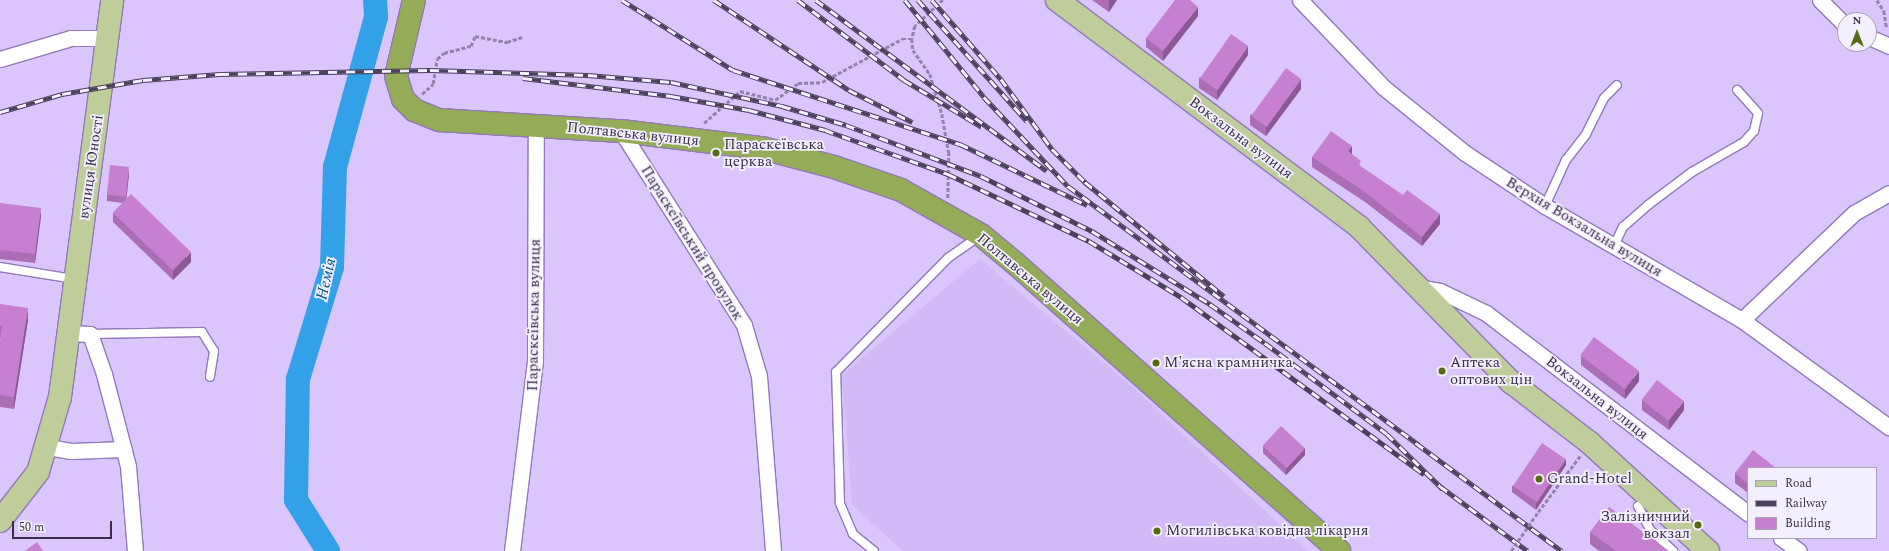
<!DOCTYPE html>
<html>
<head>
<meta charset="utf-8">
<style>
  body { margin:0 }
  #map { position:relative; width:1889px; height:551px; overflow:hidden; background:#dac6fc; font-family:Spectral,serif }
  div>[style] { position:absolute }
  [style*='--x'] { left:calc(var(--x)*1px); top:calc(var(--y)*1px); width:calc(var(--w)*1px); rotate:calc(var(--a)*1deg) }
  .built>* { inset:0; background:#d1baf5 }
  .river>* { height:24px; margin:-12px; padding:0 12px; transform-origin:12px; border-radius:12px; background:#33a1e7 }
  .path>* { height:2.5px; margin-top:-1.25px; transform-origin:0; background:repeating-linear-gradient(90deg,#9283ac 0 4px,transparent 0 6px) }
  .roads { filter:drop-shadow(1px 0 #9279b8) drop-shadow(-1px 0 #9279b8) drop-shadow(0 1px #9279b8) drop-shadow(0 -1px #9279b8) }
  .lane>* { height:8px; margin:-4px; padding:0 4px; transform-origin:4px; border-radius:4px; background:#fff }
  .street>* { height:15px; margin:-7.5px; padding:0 7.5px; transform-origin:7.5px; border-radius:7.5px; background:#fff }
  .primary>* { height:22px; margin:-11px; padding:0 11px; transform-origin:11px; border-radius:11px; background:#bfcd9b }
  .highway>* { height:22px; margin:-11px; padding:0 11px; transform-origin:11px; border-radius:11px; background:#94ab58 }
  .rail>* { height:4.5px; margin-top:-2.25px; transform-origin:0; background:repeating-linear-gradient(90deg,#f4effd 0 9px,#4b405d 0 18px); box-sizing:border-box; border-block:1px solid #4b405d }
  .path-bridge>* { height:2.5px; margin-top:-1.25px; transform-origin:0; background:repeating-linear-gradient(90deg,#9283ac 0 4px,transparent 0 6px) }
  .wall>* { inset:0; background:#ab6db5 }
  .shaded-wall>* { inset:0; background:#8b5993 }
  .building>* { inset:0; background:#c77fd2; transform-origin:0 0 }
  .dots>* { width:11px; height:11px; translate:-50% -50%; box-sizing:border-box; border:2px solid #f4effd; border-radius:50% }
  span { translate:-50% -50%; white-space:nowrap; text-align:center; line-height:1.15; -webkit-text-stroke:3.5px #f4effd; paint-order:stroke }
  .street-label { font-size:15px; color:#392f49 }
  .poi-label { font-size:15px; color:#392f49 }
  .left { translate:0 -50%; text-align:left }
  .right { translate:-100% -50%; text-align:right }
  .water-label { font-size:16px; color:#025785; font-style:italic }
  .legend { position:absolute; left:1747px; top:467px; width:130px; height:72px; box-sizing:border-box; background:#f4effd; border:1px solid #a9a2b5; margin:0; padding:5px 7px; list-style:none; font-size:12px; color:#392f49 }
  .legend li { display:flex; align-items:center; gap:8px; height:20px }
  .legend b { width:20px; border:1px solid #a9a2b5 }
  .north { position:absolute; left:1837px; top:12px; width:40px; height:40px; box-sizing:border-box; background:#f4effd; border:1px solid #a9a2b5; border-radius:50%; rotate:0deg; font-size:11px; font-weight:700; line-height:16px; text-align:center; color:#392f49 }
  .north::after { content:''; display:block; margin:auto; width:14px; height:18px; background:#566915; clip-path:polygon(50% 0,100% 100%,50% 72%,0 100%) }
  .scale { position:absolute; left:12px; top:521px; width:100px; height:18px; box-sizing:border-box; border:2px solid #392f49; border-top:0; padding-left:5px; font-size:12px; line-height:14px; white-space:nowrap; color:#392f49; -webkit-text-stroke:3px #f4effd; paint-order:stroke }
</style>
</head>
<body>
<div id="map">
  <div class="built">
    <div style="clip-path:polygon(980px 259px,1129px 384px,1308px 551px,903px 551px,852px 505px,842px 375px)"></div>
  </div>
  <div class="river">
    <div style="--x:328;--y:551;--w:60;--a:-122.1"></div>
    <div style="--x:296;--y:500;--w:121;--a:-89.1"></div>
    <div style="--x:298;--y:379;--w:117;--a:-73.1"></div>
    <div style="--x:332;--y:267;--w:100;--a:-88.3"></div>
    <div style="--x:335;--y:167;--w:156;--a:-74.7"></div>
    <div style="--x:376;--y:17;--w:17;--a:-93"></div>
  </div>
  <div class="path">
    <div style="--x:943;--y:0;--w:38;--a:137"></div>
    <div style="--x:915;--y:26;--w:13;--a:103"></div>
    <div style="--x:912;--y:39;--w:11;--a:85"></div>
    <div style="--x:913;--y:50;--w:29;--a:55"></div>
    <div style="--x:930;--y:74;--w:42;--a:73.3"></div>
    <div style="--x:942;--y:114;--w:39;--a:80"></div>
    <div style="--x:949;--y:152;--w:46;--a:91.2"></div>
    <div style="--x:1877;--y:0;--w:13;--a:58"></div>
    <div style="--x:1884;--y:11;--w:18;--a:81"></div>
    <div style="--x:422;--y:94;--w:15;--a:-42"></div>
    <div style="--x:433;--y:84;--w:25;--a:-81"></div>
    <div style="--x:437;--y:59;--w:9;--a:-41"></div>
    <div style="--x:444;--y:53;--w:28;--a:-15"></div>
    <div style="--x:471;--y:46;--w:11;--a:-68"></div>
    <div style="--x:475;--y:36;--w:33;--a:11"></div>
    <div style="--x:507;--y:42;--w:16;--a:-18"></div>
    <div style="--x:704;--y:123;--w:48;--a:-41.6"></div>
    <div style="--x:740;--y:91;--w:36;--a:14"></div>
    <div style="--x:775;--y:100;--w:29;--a:-36"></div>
    <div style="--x:798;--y:83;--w:24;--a:-2"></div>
    <div style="--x:822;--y:82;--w:91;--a:-28.3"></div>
    <div style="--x:902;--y:39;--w:10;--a:0"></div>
    <div style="--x:1538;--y:512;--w:70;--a:-53.1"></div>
  </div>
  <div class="roads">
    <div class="lane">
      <div style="--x:1545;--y:206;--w:51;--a:-65.5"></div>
      <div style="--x:1566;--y:160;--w:33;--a:-52"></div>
      <div style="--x:1586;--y:134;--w:40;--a:-63.4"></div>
      <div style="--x:1604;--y:98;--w:18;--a:-45"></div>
      <div style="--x:1614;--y:246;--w:21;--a:-65"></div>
      <div style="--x:1623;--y:227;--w:33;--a:-41"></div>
      <div style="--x:1648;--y:205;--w:55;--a:-36.9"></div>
      <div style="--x:1692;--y:172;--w:60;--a:-30"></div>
      <div style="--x:1744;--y:142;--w:15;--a:-48"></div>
      <div style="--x:1754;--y:131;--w:18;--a:-77"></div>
      <div style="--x:1758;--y:113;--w:31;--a:-132"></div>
      <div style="--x:0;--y:267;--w:75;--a:9.2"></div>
      <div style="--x:90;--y:334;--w:112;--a:-1"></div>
      <div style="--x:202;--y:332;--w:22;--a:58"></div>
      <div style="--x:214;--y:351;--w:26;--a:99"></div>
      <div style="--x:1638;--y:506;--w:27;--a:63"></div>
      <div style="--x:1650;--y:530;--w:31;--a:42"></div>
      <div style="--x:874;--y:551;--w:27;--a:-141"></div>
      <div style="--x:853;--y:534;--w:34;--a:-113"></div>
      <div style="--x:840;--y:503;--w:131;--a:-91.7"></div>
      <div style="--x:836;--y:372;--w:160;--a:-45.5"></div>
      <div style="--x:948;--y:258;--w:39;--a:-35"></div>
    </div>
    <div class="street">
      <div style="--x:1300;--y:0;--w:120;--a:46.3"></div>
      <div style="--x:1383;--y:87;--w:105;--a:38.8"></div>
      <div style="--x:1465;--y:153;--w:96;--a:33.5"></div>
      <div style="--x:1545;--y:206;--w:228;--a:30.1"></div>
      <div style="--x:1742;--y:320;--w:182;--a:36.1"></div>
      <div style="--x:1820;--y:0;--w:35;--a:45"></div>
      <div style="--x:1869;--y:37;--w:22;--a:24"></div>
      <div style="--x:0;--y:59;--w:74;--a:-16.5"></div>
      <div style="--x:71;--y:38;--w:36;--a:0"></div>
      <div style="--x:621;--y:131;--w:230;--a:57.6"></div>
      <div style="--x:744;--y:325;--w:53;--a:73.6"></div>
      <div style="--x:759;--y:376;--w:176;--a:85.4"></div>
      <div style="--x:1417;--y:287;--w:23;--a:10"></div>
      <div style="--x:1440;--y:291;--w:51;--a:25.6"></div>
      <div style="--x:1486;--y:313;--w:330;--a:37.4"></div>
      <div style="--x:1742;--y:320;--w:155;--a:-43.7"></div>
      <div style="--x:1854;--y:213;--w:40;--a:-29.7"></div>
      <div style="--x:69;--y:333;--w:21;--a:3"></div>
      <div style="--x:90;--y:334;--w:42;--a:70.7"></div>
      <div style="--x:104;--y:374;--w:95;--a:75.4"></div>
      <div style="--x:128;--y:466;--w:85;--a:85.3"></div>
      <div style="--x:48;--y:447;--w:23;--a:10"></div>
      <div style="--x:71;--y:451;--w:53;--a:-2.2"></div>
      <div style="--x:1781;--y:538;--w:22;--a:36"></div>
      <div style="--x:512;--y:551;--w:191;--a:-83.1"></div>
      <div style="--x:535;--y:361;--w:236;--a:-89.8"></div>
    </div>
    <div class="primary">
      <div style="--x:1057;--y:0;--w:378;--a:36.9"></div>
      <div style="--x:1359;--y:227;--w:217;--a:45.6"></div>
      <div style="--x:1511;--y:382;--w:100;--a:37.7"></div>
      <div style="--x:1590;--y:443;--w:160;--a:42.5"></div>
      <div style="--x:0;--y:521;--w:62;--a:-52.2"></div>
      <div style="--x:38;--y:472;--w:78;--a:-73.7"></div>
      <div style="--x:60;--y:397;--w:400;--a:-82.5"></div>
    </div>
    <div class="highway">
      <div style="--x:414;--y:0;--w:78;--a:103.3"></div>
      <div style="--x:396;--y:76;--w:24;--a:73"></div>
      <div style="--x:403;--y:99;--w:16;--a:45"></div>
      <div style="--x:414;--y:110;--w:27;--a:22"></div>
      <div style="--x:439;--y:120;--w:182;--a:3.5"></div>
      <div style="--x:621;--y:131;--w:142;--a:6.9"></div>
      <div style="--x:762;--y:148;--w:74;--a:14.8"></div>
      <div style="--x:834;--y:167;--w:71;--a:18.9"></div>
      <div style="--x:901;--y:190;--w:92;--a:29.4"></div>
      <div style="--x:981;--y:235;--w:45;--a:39.6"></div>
      <div style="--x:1016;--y:264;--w:432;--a:41.6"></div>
    </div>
  </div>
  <div class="rail">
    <div style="--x:622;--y:0;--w:131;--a:32.2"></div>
    <div style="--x:733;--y:70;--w:239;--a:18.1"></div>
    <div style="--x:960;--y:144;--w:141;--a:25.7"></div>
    <div style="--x:714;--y:0;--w:162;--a:33.7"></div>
    <div style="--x:849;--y:90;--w:71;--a:26.9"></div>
    <div style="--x:798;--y:0;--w:133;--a:37"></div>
    <div style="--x:904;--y:80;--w:91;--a:31.1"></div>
    <div style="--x:816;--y:0;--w:287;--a:36.5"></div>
    <div style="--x:905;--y:0;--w:125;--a:50.8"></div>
    <div style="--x:984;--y:97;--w:122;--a:46.7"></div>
    <div style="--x:1068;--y:186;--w:436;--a:36.4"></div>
    <div style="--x:918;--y:0;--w:163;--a:48"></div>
    <div style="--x:932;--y:0;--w:105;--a:48.9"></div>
    <div style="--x:1001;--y:79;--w:87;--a:53.9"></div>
    <div style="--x:1052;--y:149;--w:47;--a:45"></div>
    <div style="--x:1085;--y:182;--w:180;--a:39.4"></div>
    <div style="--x:523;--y:78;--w:149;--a:6.9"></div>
    <div style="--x:671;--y:96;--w:79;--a:10.2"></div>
    <div style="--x:749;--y:110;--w:79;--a:14.7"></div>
    <div style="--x:825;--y:130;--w:131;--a:19.7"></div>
    <div style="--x:948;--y:174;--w:156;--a:25.4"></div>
    <div style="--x:1089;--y:241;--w:108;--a:31.3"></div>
    <div style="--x:1181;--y:297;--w:301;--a:36.1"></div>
    <div style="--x:0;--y:112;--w:65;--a:-16.2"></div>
    <div style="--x:62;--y:94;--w:82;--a:-9.8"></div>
    <div style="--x:143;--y:80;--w:77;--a:-4.5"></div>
    <div style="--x:220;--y:74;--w:210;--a:-1.1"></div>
    <div style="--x:430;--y:70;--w:158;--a:1.8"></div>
    <div style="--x:588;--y:75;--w:83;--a:4.8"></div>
    <div style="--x:671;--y:82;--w:114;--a:12.2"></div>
    <div style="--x:782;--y:106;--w:67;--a:16.5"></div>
    <div style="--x:846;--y:125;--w:144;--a:20.7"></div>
    <div style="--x:981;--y:176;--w:124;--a:26.4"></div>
    <div style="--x:1092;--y:231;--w:139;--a:31.7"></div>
    <div style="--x:1210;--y:304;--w:67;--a:35.3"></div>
    <div style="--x:1265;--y:343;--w:152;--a:36.7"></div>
    <div style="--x:1387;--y:434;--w:78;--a:44.5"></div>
    <div style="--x:1416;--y:443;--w:182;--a:36.5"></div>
    <div style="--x:1440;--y:486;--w:109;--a:36.5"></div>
  </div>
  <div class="path-bridge">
    <div style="--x:1511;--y:551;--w:47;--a:-55.3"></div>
  </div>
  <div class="wall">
    <div style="clip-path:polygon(1092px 0,1117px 0,1109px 12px)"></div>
    <div style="clip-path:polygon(1198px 16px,1163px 61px,1146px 47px,1146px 38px)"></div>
    <div style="clip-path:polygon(1248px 55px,1217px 100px,1199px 88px,1199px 78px)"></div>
    <div style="clip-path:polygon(1301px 89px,1266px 136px,1250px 125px,1250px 115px)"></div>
    <div style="clip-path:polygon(1352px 154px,1361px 167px,1440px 224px,1422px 246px,1365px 202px,1312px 167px,1312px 157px)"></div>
    <div style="clip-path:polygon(129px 174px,126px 199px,191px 262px,173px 280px,113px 222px,113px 213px,123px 203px,107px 201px,107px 195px)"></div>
    <div style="clip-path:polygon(0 203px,41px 216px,35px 263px,0 259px)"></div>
    <div style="clip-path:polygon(0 304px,28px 320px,14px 409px,0 407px,0 342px,1px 338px,0 338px)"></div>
    <div style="clip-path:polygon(1581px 356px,1639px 381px,1625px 399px,1581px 365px)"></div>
    <div style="clip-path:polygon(1642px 400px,1684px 410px,1669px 430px,1642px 410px)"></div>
    <div style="clip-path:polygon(1263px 446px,1305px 455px,1286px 475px,1263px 453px)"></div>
    <div style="clip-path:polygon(1566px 465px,1536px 510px,1512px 492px,1512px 486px)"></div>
    <div style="clip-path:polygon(1748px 468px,1748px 493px,1735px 483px,1735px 473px)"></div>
    <div style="clip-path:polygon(1590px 532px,1669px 551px,1599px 551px,1590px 544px)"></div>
  </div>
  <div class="shaded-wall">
    <div style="clip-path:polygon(1109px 0,1117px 0,1109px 12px)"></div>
    <div style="clip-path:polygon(1198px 7px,1198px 16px,1163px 61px,1163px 51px)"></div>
    <div style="clip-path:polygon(1248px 46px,1248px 55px,1217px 100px,1217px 91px)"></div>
    <div style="clip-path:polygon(1301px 79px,1301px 89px,1266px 136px,1266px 127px)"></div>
    <div style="clip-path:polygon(1352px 146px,1352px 156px,1348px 151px)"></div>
    <div style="clip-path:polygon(129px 167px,129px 174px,126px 203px,126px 196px)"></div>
    <div style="clip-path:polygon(41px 208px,41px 216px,35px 263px,35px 254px)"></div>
    <div style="clip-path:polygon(1440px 214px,1440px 224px,1422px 246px,1422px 237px)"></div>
    <div style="clip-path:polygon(191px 252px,191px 262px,173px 280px,173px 271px)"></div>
    <div style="clip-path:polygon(28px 308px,28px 320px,14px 409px,14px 397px)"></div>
    <div style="clip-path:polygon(1639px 371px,1639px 381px,1625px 399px,1625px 389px)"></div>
    <div style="clip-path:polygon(1684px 401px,1684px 410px,1669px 430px,1669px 420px)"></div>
    <div style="clip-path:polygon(1305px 448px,1305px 455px,1286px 475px,1286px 468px)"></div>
    <div style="clip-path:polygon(1566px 459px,1566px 465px,1536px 510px,1536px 503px)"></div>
  </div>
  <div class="building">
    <div style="clip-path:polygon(1175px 0,1190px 0,1198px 7px,1163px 51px,1146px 38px)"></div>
    <div style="left:1231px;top:34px;width:21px;height:54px;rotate:35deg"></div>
    <div style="left:1286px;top:68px;width:19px;height:59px;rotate:36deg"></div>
    <div style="clip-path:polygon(1331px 131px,1352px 146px,1348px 151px,1361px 161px,1359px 165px,1403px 195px,1407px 190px,1440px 214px,1422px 237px,1365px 192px,1312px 157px)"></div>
    <div style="left:110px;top:165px;width:19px;height:30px;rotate:6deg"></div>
    <div style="left:131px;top:194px;width:83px;height:26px;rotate:44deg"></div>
    <div style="clip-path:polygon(0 203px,41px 208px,35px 254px,0 250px)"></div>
    <div style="clip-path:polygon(0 304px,28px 308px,14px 397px,0 395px,0 342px,2px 326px,0 326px)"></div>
    <div style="left:1594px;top:337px;width:56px;height:23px;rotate:37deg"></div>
    <div style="left:1657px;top:380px;width:34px;height:25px;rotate:38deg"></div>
    <div style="left:1281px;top:426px;width:33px;height:27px;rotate:43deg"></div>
    <div style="left:1542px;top:443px;width:29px;height:52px;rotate:34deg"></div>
    <div style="clip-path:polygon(1753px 450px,1776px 468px,1748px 468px,1748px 484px,1735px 473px)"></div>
    <div style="clip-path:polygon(1609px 507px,1669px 551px,1616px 551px,1590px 532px)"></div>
    <div style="clip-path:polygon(37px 542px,43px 551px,25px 551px)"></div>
  </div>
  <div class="dots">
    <div style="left:716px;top:153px;background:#566915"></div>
    <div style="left:1156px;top:363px;background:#566915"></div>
    <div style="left:1442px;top:371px;background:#566915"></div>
    <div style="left:1539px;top:479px;background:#566915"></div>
    <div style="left:1698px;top:525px;background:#566915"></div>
    <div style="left:1157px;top:531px;background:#566915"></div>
  </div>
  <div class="street-label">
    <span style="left:633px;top:134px;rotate:6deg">Полтавська вулиця</span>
    <span style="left:1241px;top:138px;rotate:37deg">Вокзальна вулиця</span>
    <span style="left:91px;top:167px;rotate:-82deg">вулиця Юності</span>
    <span style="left:1584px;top:227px;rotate:31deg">Верхня Вокзальна вулиця</span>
    <span style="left:692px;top:243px;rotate:58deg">Параскеївський провулок</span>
    <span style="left:1030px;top:279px;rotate:40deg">Полтавська вулиця</span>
    <span style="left:534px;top:315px;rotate:-89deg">Параскеївська вулиця</span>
    <span style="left:1597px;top:398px;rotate:38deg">Вокзальна вулиця</span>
  </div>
  <div class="poi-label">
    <span class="left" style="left:724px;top:153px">Параскеївська<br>церква</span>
    <span class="left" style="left:1450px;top:371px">Аптека<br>оптових цін</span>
    <span class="left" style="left:1164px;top:363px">М'ясна крамничка</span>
    <span class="left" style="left:1547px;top:479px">Grand-Hotel</span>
    <span class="right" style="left:1690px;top:525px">Залізничний<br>вокзал</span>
    <span class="left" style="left:1166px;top:531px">Могилівська ковідна лікарня</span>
  </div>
  <div class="water-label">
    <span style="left:326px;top:279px;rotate:-77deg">Немія</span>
  </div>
  <ul class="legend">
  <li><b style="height:5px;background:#bfcd9b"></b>Road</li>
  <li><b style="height:5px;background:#4b405d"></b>Railway</li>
  <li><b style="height:11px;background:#c77fd2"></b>Building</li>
  </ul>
  <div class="north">N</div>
  <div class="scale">50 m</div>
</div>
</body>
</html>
